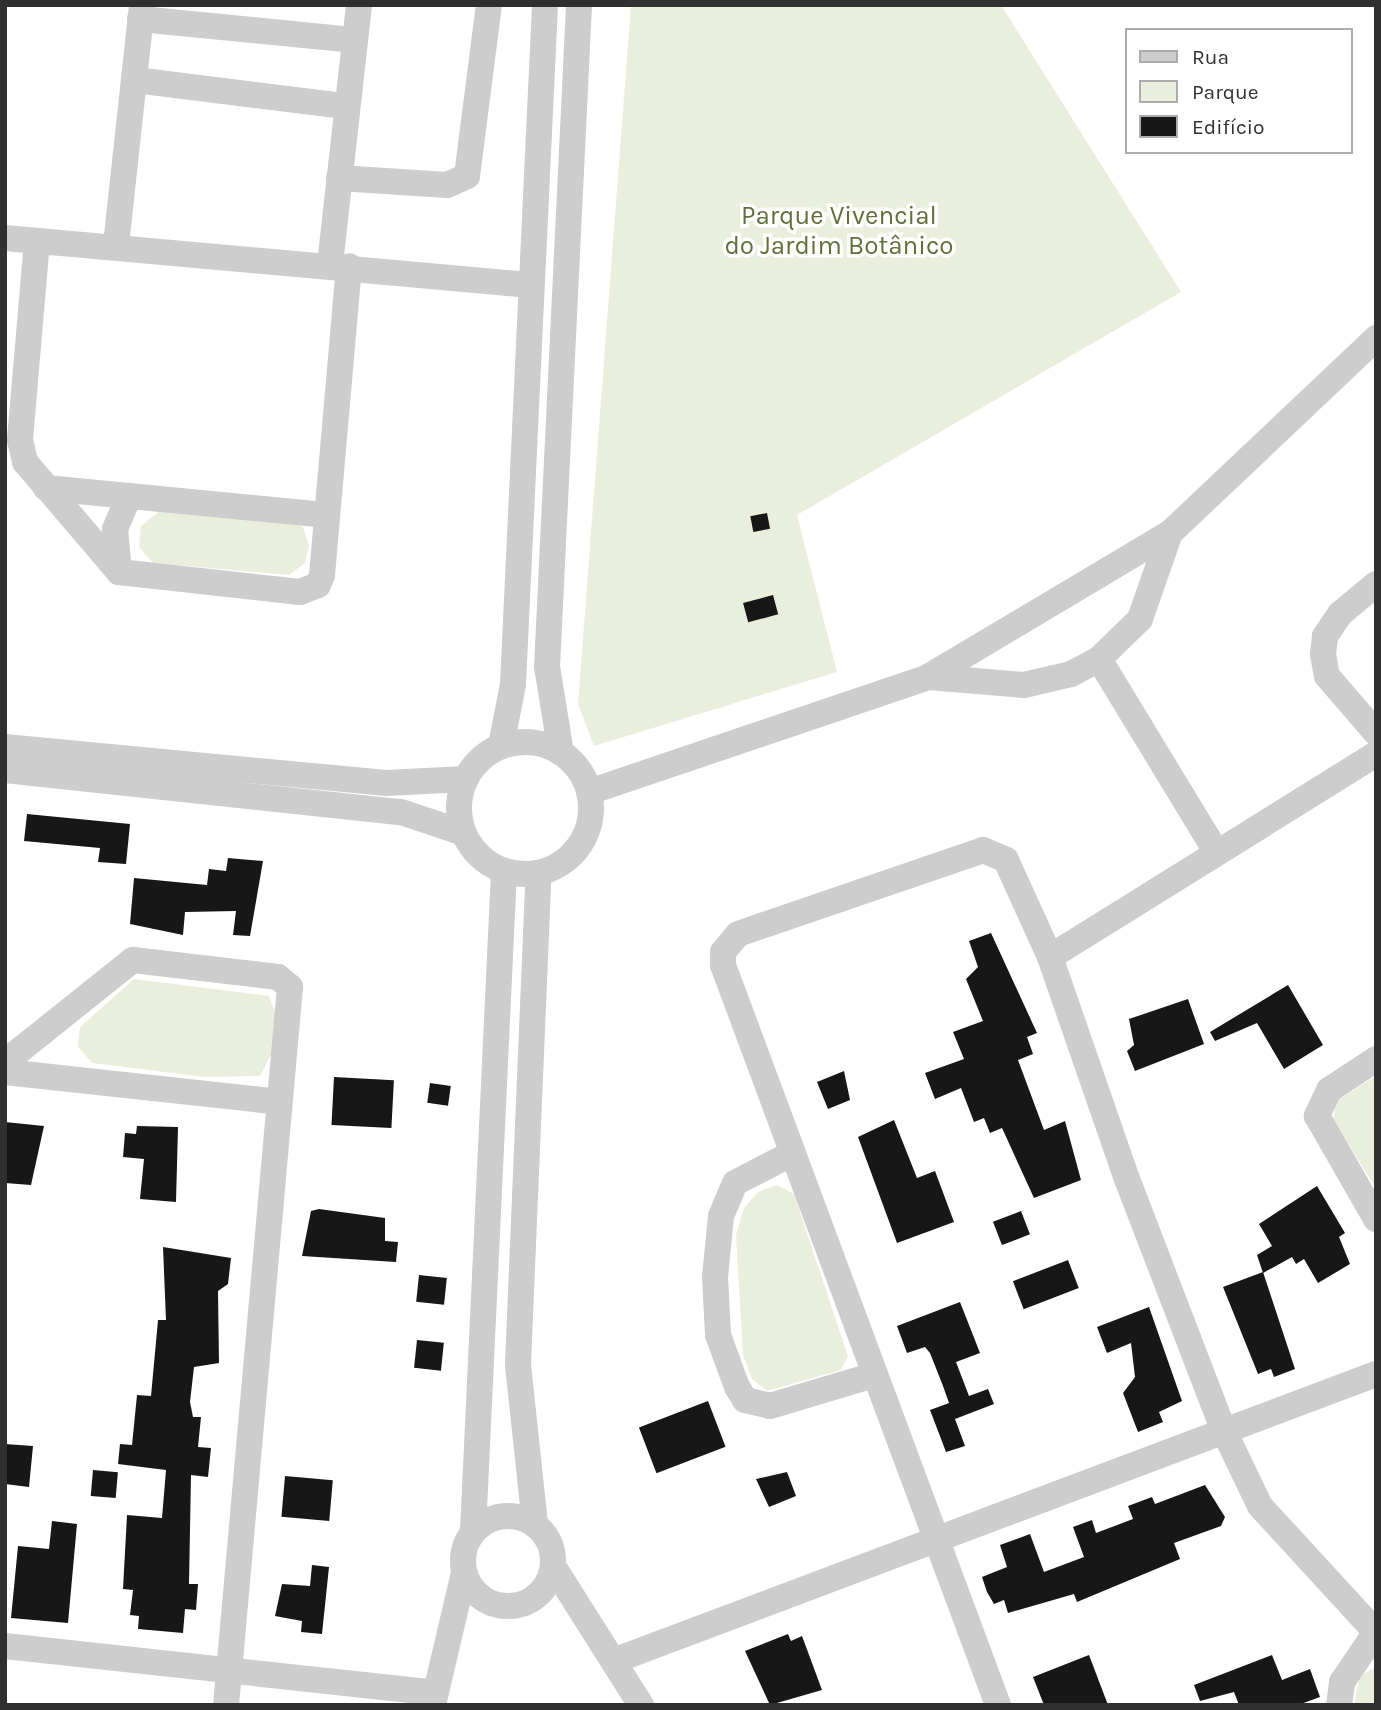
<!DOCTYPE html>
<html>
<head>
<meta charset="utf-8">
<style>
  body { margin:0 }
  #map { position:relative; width:1381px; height:1710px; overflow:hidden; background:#fff; font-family:Karla,sans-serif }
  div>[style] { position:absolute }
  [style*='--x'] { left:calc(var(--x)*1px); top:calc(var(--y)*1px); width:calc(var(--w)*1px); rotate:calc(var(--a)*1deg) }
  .green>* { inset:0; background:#eaeedd }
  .building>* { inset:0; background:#171717; transform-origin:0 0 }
  .minor>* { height:26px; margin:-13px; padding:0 13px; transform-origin:13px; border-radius:13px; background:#cdcdcd }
  .minor>.ring { margin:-13px; padding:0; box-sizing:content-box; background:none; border:26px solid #cdcdcd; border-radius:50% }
  span { translate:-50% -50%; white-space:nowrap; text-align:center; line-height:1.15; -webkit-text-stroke:7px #fff; paint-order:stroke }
  .park-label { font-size:26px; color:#617039 }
  .frame { position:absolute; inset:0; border:7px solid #303030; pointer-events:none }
  .legend { position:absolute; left:1125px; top:28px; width:228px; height:126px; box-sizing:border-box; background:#fff; border:2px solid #acacac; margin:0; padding:9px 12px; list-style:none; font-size:21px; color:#303030 }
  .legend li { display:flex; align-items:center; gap:14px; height:35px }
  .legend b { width:35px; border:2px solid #acacac }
</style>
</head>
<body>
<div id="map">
  <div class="green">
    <div style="clip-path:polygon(631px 5px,1001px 5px,1181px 292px,797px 515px,837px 672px,594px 746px,578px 704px)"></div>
    <div style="clip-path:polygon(161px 510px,290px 522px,303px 527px,309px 546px,305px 563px,289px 575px,153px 563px,139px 547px,141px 526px)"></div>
    <div style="clip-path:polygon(134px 979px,269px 996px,276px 1015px,273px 1051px,260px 1076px,205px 1077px,92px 1063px,78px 1047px,80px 1027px)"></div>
    <div style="clip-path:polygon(1376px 1076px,1376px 1189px,1334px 1120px,1335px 1102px)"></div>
    <div style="clip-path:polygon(777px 1185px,794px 1194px,848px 1356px,841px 1370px,767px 1391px,752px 1379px,743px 1355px,736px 1235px,744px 1208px,758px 1192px)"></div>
    <div style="clip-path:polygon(1376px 1667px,1376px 1705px,1354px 1705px,1360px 1676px)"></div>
  </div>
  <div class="building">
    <div style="left:767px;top:513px;width:16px;height:17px;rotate:79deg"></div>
    <div style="left:773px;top:595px;width:20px;height:31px;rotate:75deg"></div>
    <div style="clip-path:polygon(27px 814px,130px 824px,126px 864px,98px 862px,100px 848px,24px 841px)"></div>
    <div style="clip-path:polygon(228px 858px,263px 861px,250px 936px,233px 935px,236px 911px,185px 912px,183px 935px,130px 924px,134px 878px,207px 885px,209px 869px,226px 871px)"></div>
    <div style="clip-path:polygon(991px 933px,1037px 1033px,1027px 1037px,1033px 1054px,1018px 1060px,1044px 1130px,1065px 1121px,1081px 1180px,1034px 1198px,1002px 1128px,990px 1133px,984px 1118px,974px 1122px,961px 1088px,935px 1099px,925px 1073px,964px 1059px,953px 1032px,983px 1021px,966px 979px,978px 967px,969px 941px)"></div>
    <div style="clip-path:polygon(1288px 985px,1323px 1045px,1284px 1069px,1257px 1023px,1215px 1041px,1210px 1032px)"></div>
    <div style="clip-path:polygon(1188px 999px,1204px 1044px,1135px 1071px,1127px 1051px,1134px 1045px,1129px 1019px)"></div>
    <div style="clip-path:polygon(844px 1071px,850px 1100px,828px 1109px,817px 1082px)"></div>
    <div style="left:334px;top:1077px;width:60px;height:48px;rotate:3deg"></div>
    <div style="left:430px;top:1083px;width:21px;height:20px;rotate:8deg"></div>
    <div style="clip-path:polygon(894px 1120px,917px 1178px,935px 1171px,954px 1222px,897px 1243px,858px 1137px)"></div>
    <div style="clip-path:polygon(5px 1122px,44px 1126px,31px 1185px,5px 1183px)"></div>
    <div style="clip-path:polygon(137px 1126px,178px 1127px,176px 1202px,140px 1199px,144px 1159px,123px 1157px,125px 1133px,136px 1134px)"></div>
    <div style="clip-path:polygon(1317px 1186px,1345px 1233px,1339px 1237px,1350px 1264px,1318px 1283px,1304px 1259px,1296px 1264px,1292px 1257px,1263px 1273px,1257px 1255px,1272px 1246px,1259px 1224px)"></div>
    <div style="clip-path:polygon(319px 1209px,385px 1218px,385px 1241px,398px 1242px,396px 1262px,302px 1256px,311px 1211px)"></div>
    <div style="left:1021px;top:1211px;width:25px;height:30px;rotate:69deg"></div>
    <div style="clip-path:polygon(163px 1247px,231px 1258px,228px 1284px,218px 1291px,219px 1363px,194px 1367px,190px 1402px,193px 1417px,201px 1417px,198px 1447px,211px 1448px,208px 1477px,191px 1475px,189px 1584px,198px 1584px,196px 1610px,185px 1609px,183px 1633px,138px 1629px,139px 1616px,130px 1615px,133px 1590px,123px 1589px,127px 1515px,162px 1518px,166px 1470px,118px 1464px,120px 1444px,132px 1445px,137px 1395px,151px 1396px,158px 1320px,166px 1320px)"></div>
    <div style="left:1068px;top:1260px;width:30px;height:59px;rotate:69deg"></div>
    <div style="clip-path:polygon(1263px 1272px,1295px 1369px,1274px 1377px,1271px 1369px,1258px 1374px,1223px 1287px)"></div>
    <div style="left:419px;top:1275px;width:28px;height:27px;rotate:6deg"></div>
    <div style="clip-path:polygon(960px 1302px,980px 1353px,956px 1362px,969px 1396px,988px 1389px,994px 1404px,955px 1419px,965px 1446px,946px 1452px,930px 1410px,949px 1403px,943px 1386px,930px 1353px,925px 1347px,907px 1353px,897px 1326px)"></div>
    <div style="clip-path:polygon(1149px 1307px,1182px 1401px,1159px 1412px,1163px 1422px,1138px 1432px,1123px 1393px,1135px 1377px,1131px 1343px,1107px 1353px,1097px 1327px)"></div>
    <div style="left:417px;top:1340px;width:27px;height:28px;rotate:6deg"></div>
    <div style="left:708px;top:1401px;width:49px;height:74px;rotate:69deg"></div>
    <div style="clip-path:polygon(5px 1444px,33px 1446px,29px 1487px,5px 1484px)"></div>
    <div style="left:93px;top:1470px;width:25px;height:26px;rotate:5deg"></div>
    <div style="clip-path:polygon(787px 1472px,796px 1496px,769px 1507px,756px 1479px)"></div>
    <div style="left:285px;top:1476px;width:48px;height:41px;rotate:5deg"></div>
    <div style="clip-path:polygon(1205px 1485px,1225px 1517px,1221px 1526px,1174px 1543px,1180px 1559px,1077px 1602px,1074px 1594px,1008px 1613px,1004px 1600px,994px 1604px,987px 1592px,982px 1577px,1007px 1567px,1000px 1545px,1030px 1534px,1044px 1572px,1084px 1557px,1073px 1527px,1092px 1520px,1096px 1533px,1133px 1519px,1128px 1506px,1152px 1497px,1155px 1504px)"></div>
    <div style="clip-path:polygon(52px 1521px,77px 1524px,68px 1623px,11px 1618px,18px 1546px,49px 1549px)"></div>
    <div style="clip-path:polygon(312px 1565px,329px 1567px,322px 1634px,301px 1632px,302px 1621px,275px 1616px,282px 1584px,310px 1586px)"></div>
    <div style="clip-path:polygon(788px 1634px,791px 1641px,802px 1636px,822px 1690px,770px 1705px,745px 1651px)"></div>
    <div style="clip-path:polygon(1089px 1655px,1108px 1705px,1044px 1705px,1033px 1677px)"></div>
    <div style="clip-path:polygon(1272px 1655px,1282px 1680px,1310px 1669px,1320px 1697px,1298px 1705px,1239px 1705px,1234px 1692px,1200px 1701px,1194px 1685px)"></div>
  </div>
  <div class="minor">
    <div style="--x:140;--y:19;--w:216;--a:5.6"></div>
    <div style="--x:135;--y:80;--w:212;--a:7.1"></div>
    <div style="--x:339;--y:178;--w:108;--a:3.7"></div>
    <div style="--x:447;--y:185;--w:22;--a:-24"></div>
    <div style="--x:467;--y:176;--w:172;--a:-82.7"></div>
    <div style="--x:5;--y:238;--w:527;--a:5.12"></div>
    <div style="--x:37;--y:241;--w:200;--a:94.9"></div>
    <div style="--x:20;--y:440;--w:23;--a:77"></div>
    <div style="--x:25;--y:462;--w:145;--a:49.5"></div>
    <div style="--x:119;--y:572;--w:182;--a:6.3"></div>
    <div style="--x:300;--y:592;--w:19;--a:-21"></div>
    <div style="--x:318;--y:585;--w:11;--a:-68"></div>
    <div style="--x:322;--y:575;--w:310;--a:-85"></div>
    <div style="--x:116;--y:245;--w:241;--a:-83.8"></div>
    <div style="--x:330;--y:264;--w:261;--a:-83.6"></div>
    <div style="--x:46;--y:488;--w:280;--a:5.5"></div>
    <div style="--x:119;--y:572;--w:43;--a:-95.3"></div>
    <div style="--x:115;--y:529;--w:36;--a:-67"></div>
    <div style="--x:1376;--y:584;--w:47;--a:140.2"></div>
    <div style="--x:1340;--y:614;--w:27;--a:124"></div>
    <div style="--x:1325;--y:636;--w:18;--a:96"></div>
    <div style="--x:1323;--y:654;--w:22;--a:80"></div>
    <div style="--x:1327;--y:676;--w:75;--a:49.3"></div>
    <div style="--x:1099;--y:659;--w:223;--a:58.7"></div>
    <div style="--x:928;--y:677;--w:96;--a:4.8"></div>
    <div style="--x:1024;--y:685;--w:48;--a:-13.2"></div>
    <div style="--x:1071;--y:674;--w:32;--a:-28"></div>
    <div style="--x:1099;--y:659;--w:57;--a:-44.3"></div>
    <div style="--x:1140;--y:619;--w:91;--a:-70.8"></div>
    <div class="ring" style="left:459px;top:742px;width:106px;height:106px"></div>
    <div style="--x:501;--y:746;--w:63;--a:-79"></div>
    <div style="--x:513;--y:684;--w:680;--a:-87.3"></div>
    <div style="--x:5;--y:747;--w:383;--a:5.4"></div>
    <div style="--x:386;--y:783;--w:80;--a:-2.9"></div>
    <div style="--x:561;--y:753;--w:87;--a:-99.2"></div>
    <div style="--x:547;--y:667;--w:663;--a:-87.23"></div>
    <div style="--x:5;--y:770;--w:398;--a:6.1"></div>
    <div style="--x:401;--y:812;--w:66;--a:18.4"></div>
    <div style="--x:589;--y:792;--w:358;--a:-18.7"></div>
    <div style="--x:928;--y:677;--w:282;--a:-30.8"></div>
    <div style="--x:1170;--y:533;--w:284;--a:-43.4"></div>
    <div style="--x:1050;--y:957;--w:384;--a:-31.9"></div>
    <div style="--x:1376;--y:1059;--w:56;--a:146.6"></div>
    <div style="--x:1329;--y:1090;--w:29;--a:115"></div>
    <div style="--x:1317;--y:1116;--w:119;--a:60.2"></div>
    <div style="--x:5;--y:1062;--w:164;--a:-38.6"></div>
    <div style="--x:133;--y:960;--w:146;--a:6.7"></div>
    <div style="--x:278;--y:977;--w:16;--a:40"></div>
    <div style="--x:290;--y:987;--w:721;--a:95.09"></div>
    <div style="--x:5;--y:1072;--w:276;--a:6.2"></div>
    <div style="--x:793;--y:1153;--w:65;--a:152.7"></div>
    <div style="--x:735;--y:1183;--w:36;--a:113"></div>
    <div style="--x:721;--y:1216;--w:61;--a:95.6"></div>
    <div style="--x:715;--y:1277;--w:58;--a:87"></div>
    <div style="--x:718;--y:1335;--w:55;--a:69.9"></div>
    <div style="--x:737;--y:1387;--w:15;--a:58"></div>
    <div style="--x:745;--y:1400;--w:26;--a:13"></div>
    <div style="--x:770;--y:1406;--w:109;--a:-16.6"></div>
    <div class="ring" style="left:463px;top:1516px;width:64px;height:64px"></div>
    <div style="--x:535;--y:1524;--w:161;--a:-96.1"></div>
    <div style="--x:518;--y:1364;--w:491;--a:-87.6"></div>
    <div style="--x:473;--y:1531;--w:661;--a:-87.31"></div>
    <div style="--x:553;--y:1566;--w:165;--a:57.7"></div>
    <div style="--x:5;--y:1646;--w:433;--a:6.2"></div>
    <div style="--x:616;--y:1660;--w:812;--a:-20.62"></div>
    <div style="--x:433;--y:1705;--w:136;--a:-76.8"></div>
    <div style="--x:998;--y:1705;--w:789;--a:-110.39"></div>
    <div style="--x:723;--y:965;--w:13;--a:-90"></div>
    <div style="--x:723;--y:952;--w:23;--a:-50"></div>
    <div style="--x:738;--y:934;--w:259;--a:-18.9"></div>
    <div style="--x:983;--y:850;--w:25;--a:23"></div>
    <div style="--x:1006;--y:860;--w:107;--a:65.6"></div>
    <div style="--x:1050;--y:957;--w:235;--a:70.9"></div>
    <div style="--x:1127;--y:1179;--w:268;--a:69"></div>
    <div style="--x:1223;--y:1429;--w:85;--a:64.3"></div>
    <div style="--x:1260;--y:1506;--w:171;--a:47.4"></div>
    <div style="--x:1376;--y:1632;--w:60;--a:124.2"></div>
    <div style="--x:1342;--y:1682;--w:23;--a:97"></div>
  </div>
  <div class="park-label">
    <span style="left:839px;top:231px">Parque Vivencial<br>do Jardim Botânico</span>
  </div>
  <div class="frame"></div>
  <ul class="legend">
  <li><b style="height:9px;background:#cdcdcd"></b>Rua</li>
  <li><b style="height:19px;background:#eaeedd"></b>Parque</li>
  <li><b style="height:19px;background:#171717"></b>Edifício</li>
  </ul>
</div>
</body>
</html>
